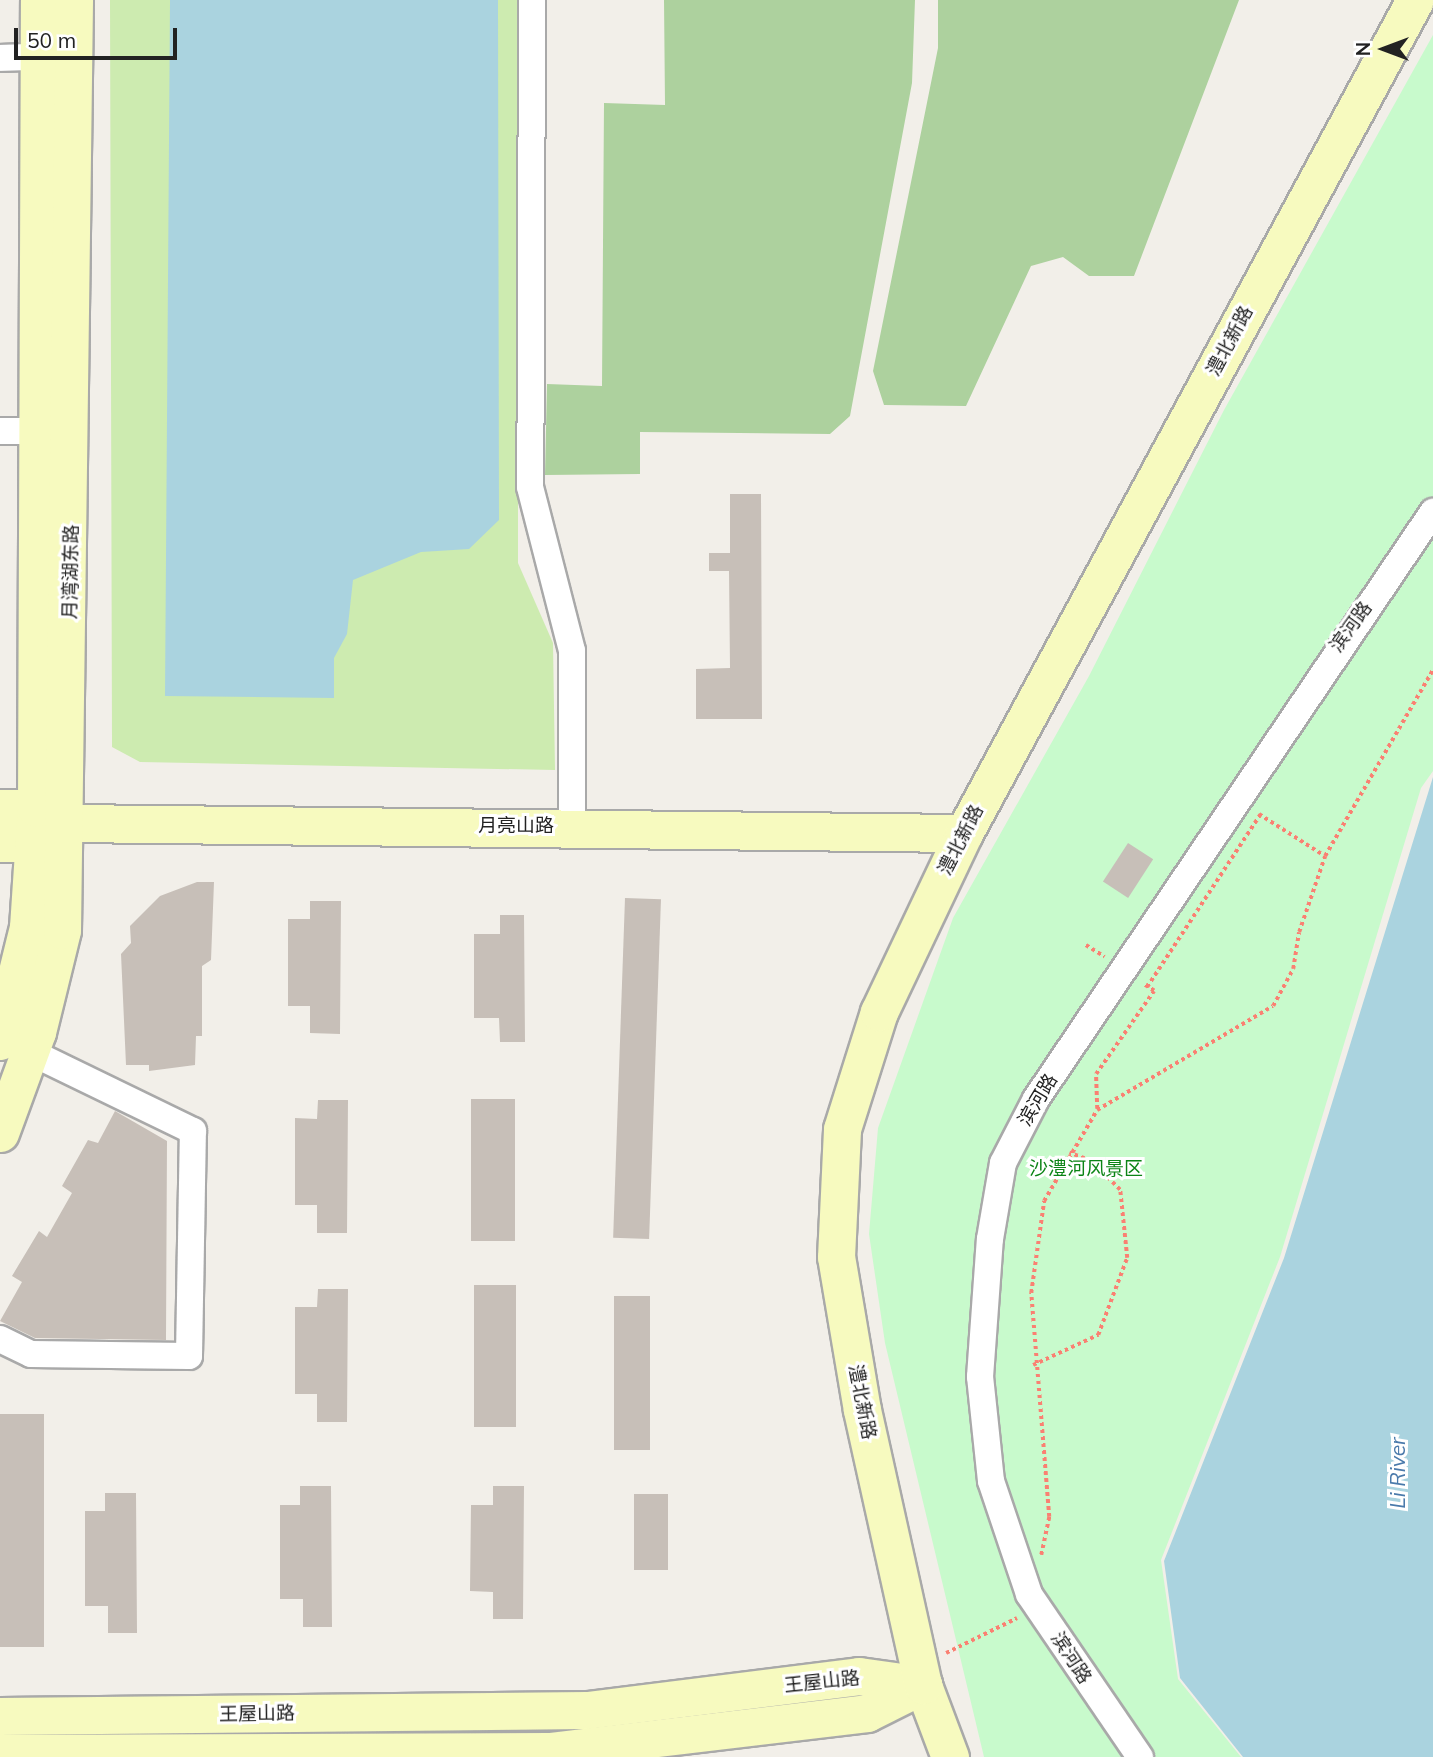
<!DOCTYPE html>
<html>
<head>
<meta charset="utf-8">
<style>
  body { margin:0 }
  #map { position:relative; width:1433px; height:1757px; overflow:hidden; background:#f2efe9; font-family:Mulish,"Noto Sans SC",sans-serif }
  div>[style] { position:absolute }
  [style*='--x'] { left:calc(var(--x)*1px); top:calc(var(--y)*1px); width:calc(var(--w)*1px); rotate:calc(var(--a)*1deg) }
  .grass>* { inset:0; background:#cdebb0 }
  .forest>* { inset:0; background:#add19e }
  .park>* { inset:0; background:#c8facc }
  .water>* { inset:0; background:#aad3df }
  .building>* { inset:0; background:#c7bfb8; transform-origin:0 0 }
  .path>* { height:3.5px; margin-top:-1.75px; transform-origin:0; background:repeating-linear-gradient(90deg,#fa8072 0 3.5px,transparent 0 7px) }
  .roads { filter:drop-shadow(2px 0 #a9a9a9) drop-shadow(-2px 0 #a9a9a9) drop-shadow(0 2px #a9a9a9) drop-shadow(0 -2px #a9a9a9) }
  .street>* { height:26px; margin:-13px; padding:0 13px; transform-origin:13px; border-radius:13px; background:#fff }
  .secondary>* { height:37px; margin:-18.5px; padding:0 18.5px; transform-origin:18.5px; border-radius:18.5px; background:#f7fabf }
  span { translate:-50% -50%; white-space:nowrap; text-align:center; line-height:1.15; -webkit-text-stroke:6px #fff; paint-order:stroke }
  .street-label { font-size:19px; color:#222 }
  .park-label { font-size:19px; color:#0c8416 }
  .water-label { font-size:21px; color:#4a7aab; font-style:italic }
  .north { position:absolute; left:1349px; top:14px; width:70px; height:70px; -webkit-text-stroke:5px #fff; paint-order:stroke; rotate:270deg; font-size:19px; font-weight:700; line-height:28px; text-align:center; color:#222 }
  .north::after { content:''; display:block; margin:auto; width:24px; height:32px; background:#222; clip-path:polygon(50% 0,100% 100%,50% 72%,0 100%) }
  .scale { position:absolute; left:14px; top:28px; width:163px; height:32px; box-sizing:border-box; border:4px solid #222; border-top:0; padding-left:9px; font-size:21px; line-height:24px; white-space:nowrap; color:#222; -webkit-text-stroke:5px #fff; paint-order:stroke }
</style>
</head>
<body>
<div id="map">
  <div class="grass">
    <div style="clip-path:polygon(110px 0,518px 0,518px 563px,553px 643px,555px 770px,140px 762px,112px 747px)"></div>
  </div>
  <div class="forest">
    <div style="clip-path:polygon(664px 0,915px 0,912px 83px,850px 416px,830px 434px,640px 432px,640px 474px,545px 475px,547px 384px,602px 386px,604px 103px,665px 105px)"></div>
    <div style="clip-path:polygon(938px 0,1239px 0,1134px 276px,1089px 276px,1063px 257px,1031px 266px,966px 406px,884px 405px,873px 371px,938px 48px)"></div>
  </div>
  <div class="park">
    <div style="clip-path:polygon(1433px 35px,1433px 771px,1421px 788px,1280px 1257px,1161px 1560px,1178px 1679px,1241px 1757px,984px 1757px,885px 1343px,869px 1234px,878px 1128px,953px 918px,1089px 676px,1224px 410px)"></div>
  </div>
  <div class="water">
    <div style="clip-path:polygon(170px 0,498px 0,499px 520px,469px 549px,421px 552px,353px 580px,347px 634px,334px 658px,334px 698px,165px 696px)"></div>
    <div style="clip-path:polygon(1433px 777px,1433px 1757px,1243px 1757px,1180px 1678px,1164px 1561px,1284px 1258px)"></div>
  </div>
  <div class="building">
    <div style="clip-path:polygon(730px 494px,761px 494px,762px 719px,696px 719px,696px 669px,730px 668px,729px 571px,709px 571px,709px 553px,730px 553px)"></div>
    <div style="left:1128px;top:843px;width:30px;height:46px;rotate:33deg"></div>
    <div style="clip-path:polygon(197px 882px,214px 882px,211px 960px,202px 966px,202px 1036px,196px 1036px,195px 1065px,149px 1071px,149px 1065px,126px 1065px,121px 954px,131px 943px,130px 926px,160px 896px)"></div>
    <div style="left:625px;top:898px;width:36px;height:340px;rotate:2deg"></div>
    <div style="clip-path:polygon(310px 901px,341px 901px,340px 1034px,310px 1033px,310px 1006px,288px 1006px,288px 919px,310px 919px)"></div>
    <div style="clip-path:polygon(500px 915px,524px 915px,525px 1042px,500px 1042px,499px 1018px,474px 1018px,474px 934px,500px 934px)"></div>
    <div style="left:471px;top:1099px;width:44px;height:142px"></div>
    <div style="clip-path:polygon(318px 1100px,348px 1100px,347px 1233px,317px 1233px,317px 1205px,295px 1205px,295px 1118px,317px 1119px)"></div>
    <div style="clip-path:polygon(115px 1111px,167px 1141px,166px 1340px,35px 1338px,0 1321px,22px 1282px,12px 1276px,39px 1231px,47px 1237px,72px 1193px,62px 1186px,88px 1140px,98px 1143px)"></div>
    <div style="left:474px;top:1285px;width:42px;height:142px"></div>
    <div style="clip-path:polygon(318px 1289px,348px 1289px,347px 1422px,317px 1422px,317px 1394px,295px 1394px,295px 1307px,317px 1307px)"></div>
    <div style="left:614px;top:1296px;width:36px;height:154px"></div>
    <div style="left:0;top:1414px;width:44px;height:233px"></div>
    <div style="clip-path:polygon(300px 1486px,331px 1486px,332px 1627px,303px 1627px,303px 1599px,280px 1599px,280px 1505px,300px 1505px)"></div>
    <div style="clip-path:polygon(493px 1486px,524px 1486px,523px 1619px,493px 1619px,493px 1592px,470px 1591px,471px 1505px,493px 1505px)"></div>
    <div style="clip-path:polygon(105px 1493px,136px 1493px,137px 1633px,108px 1633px,108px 1606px,85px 1606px,85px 1511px,105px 1511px)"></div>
    <div style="left:634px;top:1494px;width:34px;height:76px"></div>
  </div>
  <div class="path">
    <div style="--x:1259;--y:814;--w:78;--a:32.5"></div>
    <div style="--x:1086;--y:945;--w:22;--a:32"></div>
    <div style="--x:1147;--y:987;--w:206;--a:-56.7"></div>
    <div style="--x:1097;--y:1109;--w:35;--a:-92"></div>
    <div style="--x:1096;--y:1074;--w:101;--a:-55.1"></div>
    <div style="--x:1154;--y:991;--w:13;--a:-148"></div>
    <div style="--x:1033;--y:1365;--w:72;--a:-24.8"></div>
    <div style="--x:1098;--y:1335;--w:82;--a:-69.4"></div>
    <div style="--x:1127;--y:1258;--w:68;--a:-95.9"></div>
    <div style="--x:1120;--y:1190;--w:41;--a:-135"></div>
    <div style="--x:1091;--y:1161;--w:23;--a:-160"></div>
    <div style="--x:1041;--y:1555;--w:39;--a:-78"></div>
    <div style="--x:1049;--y:1517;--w:225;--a:-94.6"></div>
    <div style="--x:1031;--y:1293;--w:93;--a:-82"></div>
    <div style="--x:1044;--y:1201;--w:105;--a:-59.8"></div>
    <div style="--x:1097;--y:1110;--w:204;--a:-30.6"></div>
    <div style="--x:1273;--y:1006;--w:42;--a:-61.6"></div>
    <div style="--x:1293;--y:969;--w:37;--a:-81"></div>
    <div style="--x:1299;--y:932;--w:80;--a:-71.1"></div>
    <div style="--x:1325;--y:856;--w:215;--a:-59.9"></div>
    <div style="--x:946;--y:1653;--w:79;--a:-26.2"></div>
  </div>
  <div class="roads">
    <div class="street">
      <div style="--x:532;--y:0;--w:487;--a:90.2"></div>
      <div style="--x:530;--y:487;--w:169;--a:75.6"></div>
      <div style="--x:572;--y:651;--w:175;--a:90"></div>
      <div style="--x:0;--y:58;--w:38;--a:-2"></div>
      <div style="--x:0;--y:431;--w:37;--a:0"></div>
      <div style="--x:0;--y:1339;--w:34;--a:26"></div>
      <div style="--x:31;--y:1354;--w:158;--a:0.7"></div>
      <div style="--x:189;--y:1356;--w:225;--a:-89"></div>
      <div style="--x:193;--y:1131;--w:181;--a:-154.1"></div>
      <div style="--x:1140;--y:1757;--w:197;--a:-124.3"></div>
      <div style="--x:1029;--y:1594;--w:119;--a:-108.6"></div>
      <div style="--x:991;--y:1481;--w:105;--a:-96"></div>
      <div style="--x:980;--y:1377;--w:138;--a:-85.9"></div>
      <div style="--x:990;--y:1239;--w:77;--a:-80.3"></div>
      <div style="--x:1003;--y:1163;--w:72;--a:-62.7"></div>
      <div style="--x:1036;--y:1099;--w:709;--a:-55.93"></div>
    </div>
    <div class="secondary">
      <div style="--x:0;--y:808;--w:36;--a:0"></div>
      <div style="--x:36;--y:808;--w:35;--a:25"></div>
      <div style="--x:68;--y:823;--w:896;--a:0.64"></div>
      <div style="--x:0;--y:843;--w:33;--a:0"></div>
      <div style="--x:33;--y:843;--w:25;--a:-29"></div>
      <div style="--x:0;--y:1041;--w:117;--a:-76.2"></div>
      <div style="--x:28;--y:927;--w:119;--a:-86.2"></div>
      <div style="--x:36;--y:808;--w:808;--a:-89.79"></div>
      <div style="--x:0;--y:1133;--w:108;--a:-69.9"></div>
      <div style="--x:37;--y:1032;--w:105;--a:-76.2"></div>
      <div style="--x:62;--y:930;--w:930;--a:-89.26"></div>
      <div style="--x:0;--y:1716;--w:587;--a:-0.59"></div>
      <div style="--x:587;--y:1710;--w:274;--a:-7.1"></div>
      <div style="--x:859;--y:1676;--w:65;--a:8"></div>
      <div style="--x:0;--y:1753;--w:549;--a:-0.21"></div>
      <div style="--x:549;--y:1751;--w:320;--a:-6.8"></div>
      <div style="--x:867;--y:1713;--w:63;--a:-26.6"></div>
      <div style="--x:950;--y:1757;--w:77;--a:-110.6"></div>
      <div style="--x:923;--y:1685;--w:282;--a:-102.5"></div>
      <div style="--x:862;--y:1410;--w:155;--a:-99.6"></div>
      <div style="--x:836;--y:1257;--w:128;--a:-87.3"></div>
      <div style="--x:842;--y:1129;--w:123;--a:-72.5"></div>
      <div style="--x:879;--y:1012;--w:198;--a:-64.6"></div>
      <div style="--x:964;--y:833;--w:947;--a:-61.57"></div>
    </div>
  </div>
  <div class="street-label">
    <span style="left:1230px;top:341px;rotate:-62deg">澧北新路</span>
    <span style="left:71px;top:572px;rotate:-89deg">月湾湖东路</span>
    <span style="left:1351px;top:627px;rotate:-54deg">滨河路</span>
    <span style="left:516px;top:826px">月亮山路</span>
    <span style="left:961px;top:840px;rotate:-63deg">澧北新路</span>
    <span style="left:1038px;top:1100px;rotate:-59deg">滨河路</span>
    <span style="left:862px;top:1402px;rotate:79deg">澧北新路</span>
    <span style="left:1071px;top:1658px;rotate:57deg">滨河路</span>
    <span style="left:822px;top:1682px;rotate:-6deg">王屋山路</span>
    <span style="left:257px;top:1714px;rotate:-1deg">王屋山路</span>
  </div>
  <div class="park-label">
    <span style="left:1086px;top:1169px">沙澧河风景区</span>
  </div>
  <div class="water-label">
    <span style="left:1397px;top:1473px;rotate:-90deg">Li River</span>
  </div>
  <div class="north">N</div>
  <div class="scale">50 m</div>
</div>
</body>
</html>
